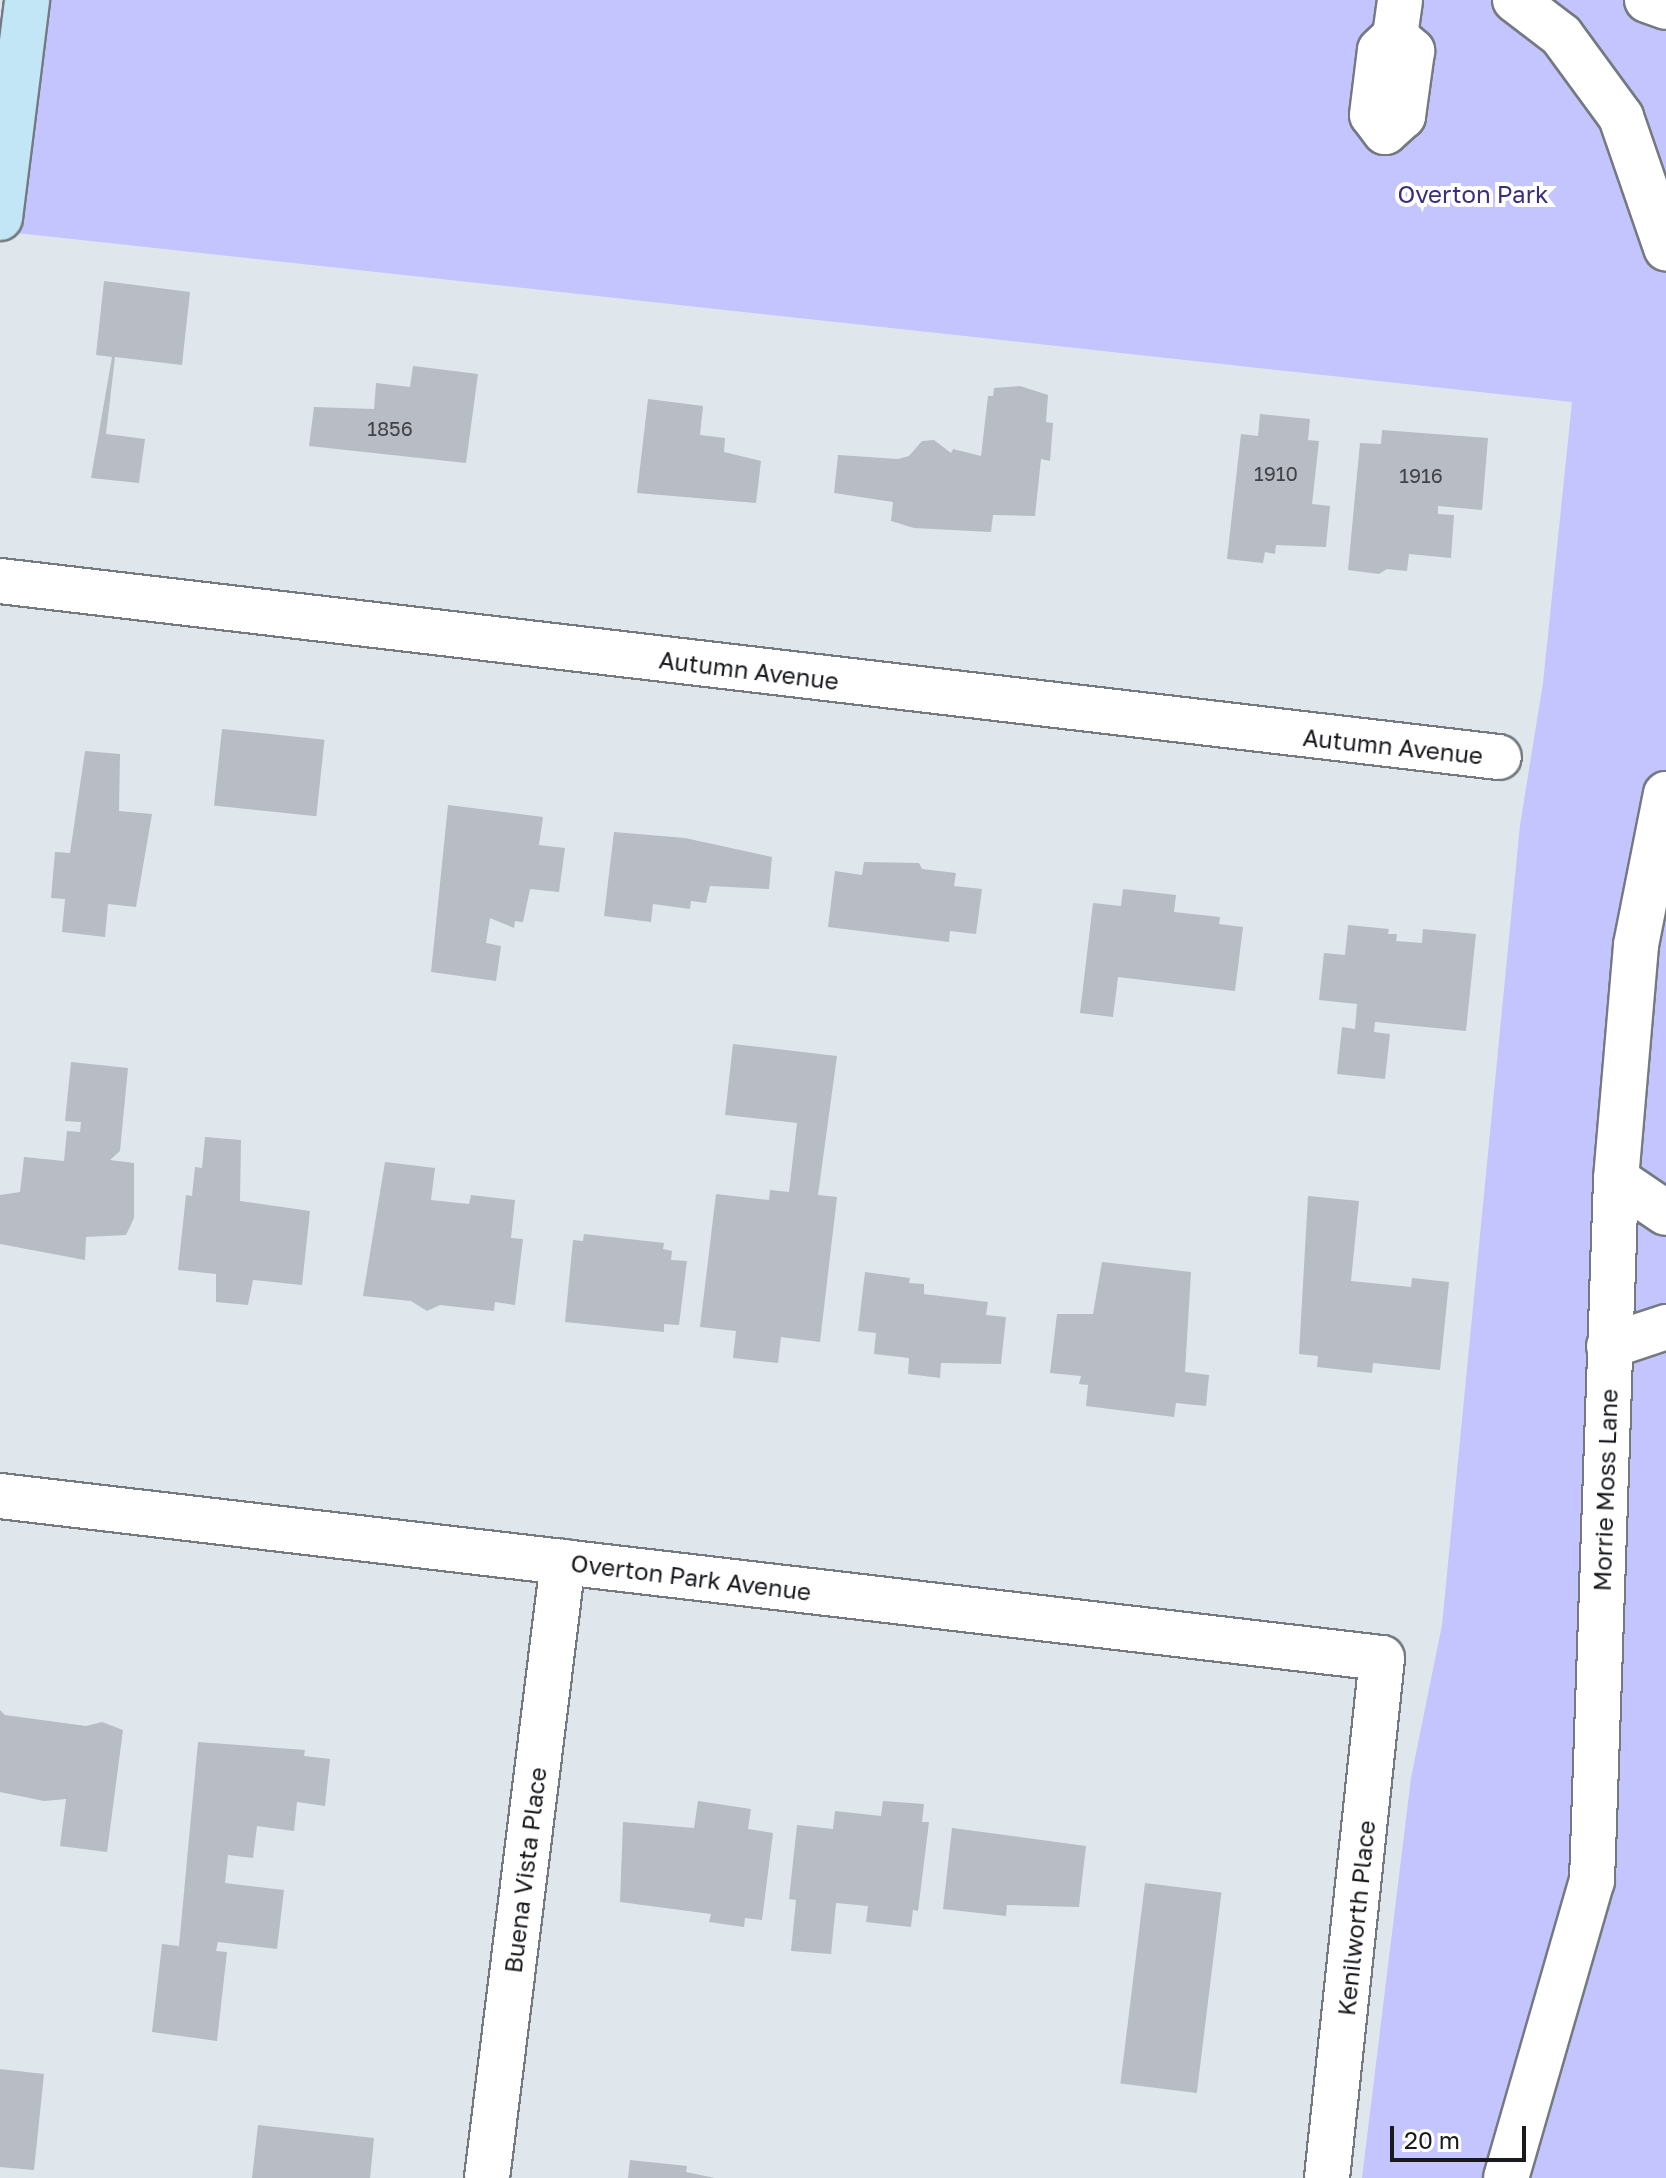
<!DOCTYPE html>
<html>
<head>
<meta charset="utf-8">
<style>
  body { margin:0 }
  #map { position:relative; width:1666px; height:2178px; overflow:hidden; background:#dfe7ed; font-family:"Golos Text",sans-serif }
  div>[style] { position:absolute }
  [style*='--x'] { left:calc(var(--x)*1px); top:calc(var(--y)*1px); width:calc(var(--w)*1px); rotate:calc(var(--a)*1deg) }
  .green>* { inset:0; background:#c4c4fe }
  .building>* { inset:0; background:#b8bcc4; transform-origin:0 0 }
  .roads { filter:drop-shadow(2px 0 #747a80) drop-shadow(-2px 0 #747a80) drop-shadow(0 2px #747a80) drop-shadow(0 -2px #747a80) }
  .minor>* { height:44px; margin:-22px; padding:0 22px; transform-origin:22px; border-radius:22px; background:#fff }
  .major>* { height:44px; margin:-22px; padding:0 22px; transform-origin:22px; border-radius:22px; background:#c2e6f5 }
  span { translate:-50% -50%; white-space:nowrap; text-align:center; line-height:1.15; -webkit-text-stroke:8px #fff; paint-order:stroke }
  .number-label { font-size:20px; color:#404247 }
  .number-label span { -webkit-text-stroke-width:0 }
  .park-label { font-size:24px; color:#392f7a }
  .street-label { font-size:24px; color:#181a1d }
  .scale { position:absolute; left:1390px; top:2126px; width:136px; height:36px; box-sizing:border-box; border:4px solid #181a1d; border-top:0; padding-left:10px; font-size:24px; line-height:28px; white-space:nowrap; color:#181a1d; -webkit-text-stroke:6px #fff; paint-order:stroke }
</style>
</head>
<body>
<div id="map">
  <div class="green">
    <div style="clip-path:polygon(50px 0,1666px 0,1666px 2178px,1362px 2178px,1411px 1778px,1442px 1625px,1520px 825px,1543px 683px,1572px 402px,17px 233px)"></div>
  </div>
  <div class="building">
    <div style="clip-path:polygon(104px 281px,190px 292px,182px 365px,115px 357px,106px 434px,145px 439px,139px 483px,91px 478px,112px 357px,96px 355px)"></div>
    <div style="clip-path:polygon(413px 366px,478px 374px,466px 463px,309px 446px,314px 407px,374px 409px,376px 383px,410px 387px)"></div>
    <div style="clip-path:polygon(1020px 386px,1048px 395px,1046px 422px,1053px 423px,1050px 461px,1041px 459px,1035px 516px,993px 515px,991px 532px,914px 528px,891px 521px,893px 502px,834px 493px,838px 455px,898px 459px,909px 456px,922px 441px,934px 440px,951px 453px,953px 449px,981px 456px,988px 396px,993px 396px,994px 388px)"></div>
    <div style="clip-path:polygon(648px 399px,703px 406px,700px 435px,725px 438px,724px 452px,761px 461px,756px 503px,637px 493px)"></div>
    <div style="clip-path:polygon(1260px 414px,1310px 419px,1308px 440px,1319px 441px,1312px 504px,1330px 506px,1326px 547px,1276px 545px,1275px 554px,1265px 552px,1263px 563px,1227px 559px,1241px 434px,1258px 436px)"></div>
    <div style="clip-path:polygon(1382px 430px,1488px 438px,1482px 510px,1438px 506px,1438px 514px,1454px 515px,1451px 558px,1409px 554px,1407px 571px,1387px 569px,1379px 574px,1348px 570px,1360px 443px,1381px 444px)"></div>
    <div style="left:222px;top:729px;width:103px;height:77px;rotate:6deg"></div>
    <div style="clip-path:polygon(85px 751px,120px 754px,119px 811px,152px 814px,136px 907px,108px 904px,105px 937px,62px 932px,65px 899px,51px 898px,55px 852px,70px 853px)"></div>
    <div style="clip-path:polygon(448px 805px,543px 817px,539px 845px,565px 848px,559px 892px,530px 889px,523px 922px,515px 921px,514px 928px,490px 918px,486px 943px,501px 946px,496px 981px,431px 972px)"></div>
    <div style="clip-path:polygon(614px 832px,685px 838px,772px 857px,769px 889px,710px 886px,706px 903px,691px 901px,690px 909px,653px 904px,651px 922px,604px 916px)"></div>
    <div style="clip-path:polygon(864px 862px,919px 863px,922px 869px,956px 873px,954px 886px,982px 889px,976px 934px,950px 931px,949px 942px,828px 927px,835px 871px,862px 875px)"></div>
    <div style="clip-path:polygon(1123px 889px,1176px 895px,1174px 912px,1220px 917px,1219px 924px,1243px 927px,1235px 991px,1118px 977px,1113px 1017px,1080px 1013px,1093px 903px,1121px 906px)"></div>
    <div style="clip-path:polygon(1348px 925px,1389px 929px,1388px 934px,1397px 934px,1396px 941px,1422px 943px,1423px 929px,1476px 934px,1466px 1031px,1375px 1022px,1374px 1032px,1390px 1034px,1385px 1079px,1337px 1074px,1342px 1027px,1355px 1029px,1357px 1004px,1319px 1000px,1324px 953px,1345px 955px)"></div>
    <div style="clip-path:polygon(733px 1044px,837px 1056px,818px 1195px,837px 1197px,820px 1342px,781px 1337px,778px 1363px,733px 1358px,736px 1331px,700px 1327px,716px 1194px,769px 1200px,770px 1190px,789px 1192px,797px 1123px,725px 1115px)"></div>
    <div style="clip-path:polygon(71px 1062px,128px 1068px,120px 1151px,110px 1160px,134px 1163px,134px 1218px,126px 1235px,86px 1237px,85px 1260px,0 1244px,0 1195px,20px 1192px,24px 1157px,64px 1161px,67px 1131px,80px 1132px,81px 1122px,65px 1121px)"></div>
    <div style="clip-path:polygon(205px 1137px,241px 1140px,240px 1201px,310px 1211px,302px 1285px,253px 1280px,248px 1305px,216px 1302px,216px 1274px,178px 1270px,186px 1195px,192px 1196px,195px 1167px,202px 1168px)"></div>
    <div style="clip-path:polygon(385px 1162px,435px 1168px,431px 1200px,469px 1204px,471px 1195px,515px 1200px,511px 1238px,523px 1239px,515px 1305px,495px 1302px,494px 1311px,440px 1305px,427px 1311px,411px 1301px,363px 1296px)"></div>
    <div style="clip-path:polygon(1308px 1196px,1359px 1201px,1351px 1281px,1411px 1287px,1412px 1278px,1449px 1282px,1440px 1370px,1373px 1363px,1372px 1373px,1317px 1367px,1318px 1356px,1299px 1354px)"></div>
    <div style="clip-path:polygon(584px 1234px,664px 1243px,663px 1249px,672px 1251px,671px 1260px,687px 1261px,679px 1325px,664px 1324px,664px 1332px,565px 1322px,573px 1240px,583px 1241px)"></div>
    <div style="clip-path:polygon(1102px 1262px,1191px 1272px,1185px 1372px,1209px 1375px,1206px 1406px,1176px 1403px,1174px 1417px,1086px 1406px,1088px 1385px,1079px 1384px,1081px 1376px,1050px 1373px,1057px 1314px,1093px 1314px)"></div>
    <div style="clip-path:polygon(865px 1272px,910px 1278px,909px 1283px,924px 1284px,924px 1294px,988px 1302px,986px 1315px,1006px 1317px,1001px 1364px,941px 1363px,940px 1378px,908px 1374px,909px 1358px,874px 1354px,876px 1333px,858px 1331px)"></div>
    <div style="clip-path:polygon(0 1710px,5px 1715px,86px 1726px,102px 1722px,123px 1730px,107px 1852px,60px 1846px,66px 1799px,44px 1801px,0 1792px)"></div>
    <div style="clip-path:polygon(198px 1742px,305px 1750px,304px 1756px,330px 1759px,325px 1806px,297px 1802px,294px 1831px,257px 1826px,253px 1858px,228px 1855px,225px 1883px,284px 1890px,277px 1949px,218px 1942px,216px 1951px,227px 1952px,217px 2041px,152px 2032px,162px 1944px,179px 1946px)"></div>
    <div style="clip-path:polygon(698px 1801px,751px 1809px,748px 1829px,773px 1833px,762px 1920px,745px 1918px,744px 1927px,709px 1922px,711px 1914px,620px 1902px,623px 1822px,694px 1828px)"></div>
    <div style="clip-path:polygon(883px 1801px,924px 1804px,922px 1822px,929px 1822px,918px 1911px,913px 1910px,911px 1927px,866px 1922px,868px 1906px,836px 1903px,831px 1954px,791px 1951px,796px 1900px,789px 1899px,797px 1825px,833px 1829px,835px 1811px,881px 1816px)"></div>
    <div style="clip-path:polygon(952px 1828px,1086px 1846px,1079px 1907px,1007px 1905px,1006px 1916px,943px 1909px)"></div>
    <div style="left:1145px;top:1883px;width:77px;height:202px;rotate:7deg"></div>
    <div style="clip-path:polygon(0 2069px,44px 2074px,34px 2170px,0 2167px)"></div>
    <div style="clip-path:polygon(258px 2125px,374px 2138px,370px 2178px,252px 2178px)"></div>
    <div style="clip-path:polygon(630px 2160px,687px 2166px,686px 2172px,715px 2178px,628px 2178px)"></div>
  </div>
  <div class="roads">
    <div class="minor">
      <div style="--x:1515;--y:0;--w:58;--a:37.3"></div>
      <div style="--x:1561;--y:35;--w:102;--a:53.8"></div>
      <div style="--x:1621;--y:117;--w:139;--a:71"></div>
      <div style="--x:1647;--y:0;--w:20;--a:20"></div>
      <div style="--x:1395;--y:36;--w:23;--a:41"></div>
      <div style="--x:1412;--y:51;--w:66;--a:97.9"></div>
      <div style="--x:1403;--y:116;--w:24;--a:138"></div>
      <div style="--x:1385;--y:132;--w:21;--a:-127"></div>
      <div style="--x:1372;--y:115;--w:65;--a:-83"></div>
      <div style="--x:1380;--y:50;--w:21;--a:-43"></div>
      <div style="--x:1395;--y:36;--w:36;--a:-82"></div>
      <div style="--x:0;--y:581;--w:1509;--a:6.7"></div>
      <div style="--x:1616;--y:1179;--w:60;--a:34.2"></div>
      <div style="--x:1609;--y:1346;--w:60;--a:-18.4"></div>
      <div style="--x:0;--y:1496;--w:1391;--a:6.69"></div>
      <div style="--x:1382;--y:1658;--w:523;--a:96.04"></div>
      <div style="--x:487;--y:2178;--w:621;--a:-82.97"></div>
      <div style="--x:1506;--y:2178;--w:309;--a:-73.9"></div>
      <div style="--x:1592;--y:1881;--w:702;--a:-88.04"></div>
      <div style="--x:1616;--y:1179;--w:235;--a:-85.1"></div>
      <div style="--x:1636;--y:945;--w:154;--a:-78.8"></div>
    </div>
    <div class="major">
      <div style="--x:0;--y:218;--w:220;--a:-82.9"></div>
    </div>
  </div>
  <div class="number-label">
    <span style="left:390px;top:428px">1856</span>
    <span style="left:1276px;top:473px">1910</span>
    <span style="left:1421px;top:475px">1916</span>
  </div>
  <div class="park-label">
    <span style="left:1473px;top:194px">Overton Park</span>
  </div>
  <div class="street-label">
    <span style="left:749px;top:670px;rotate:7deg">Autumn Avenue</span>
    <span style="left:1393px;top:746px;rotate:6deg">Autumn Avenue</span>
    <span style="left:1605px;top:1490px;rotate:-88deg">Morrie Moss Lane</span>
    <span style="left:691px;top:1577px;rotate:7deg">Overton Park Avenue</span>
    <span style="left:525px;top:1870px;rotate:-83deg">Buena Vista Place</span>
    <span style="left:1356px;top:1918px;rotate:-84deg">Kenilworth Place</span>
  </div>
  <div class="scale">20 m</div>
</div>
</body>
</html>
